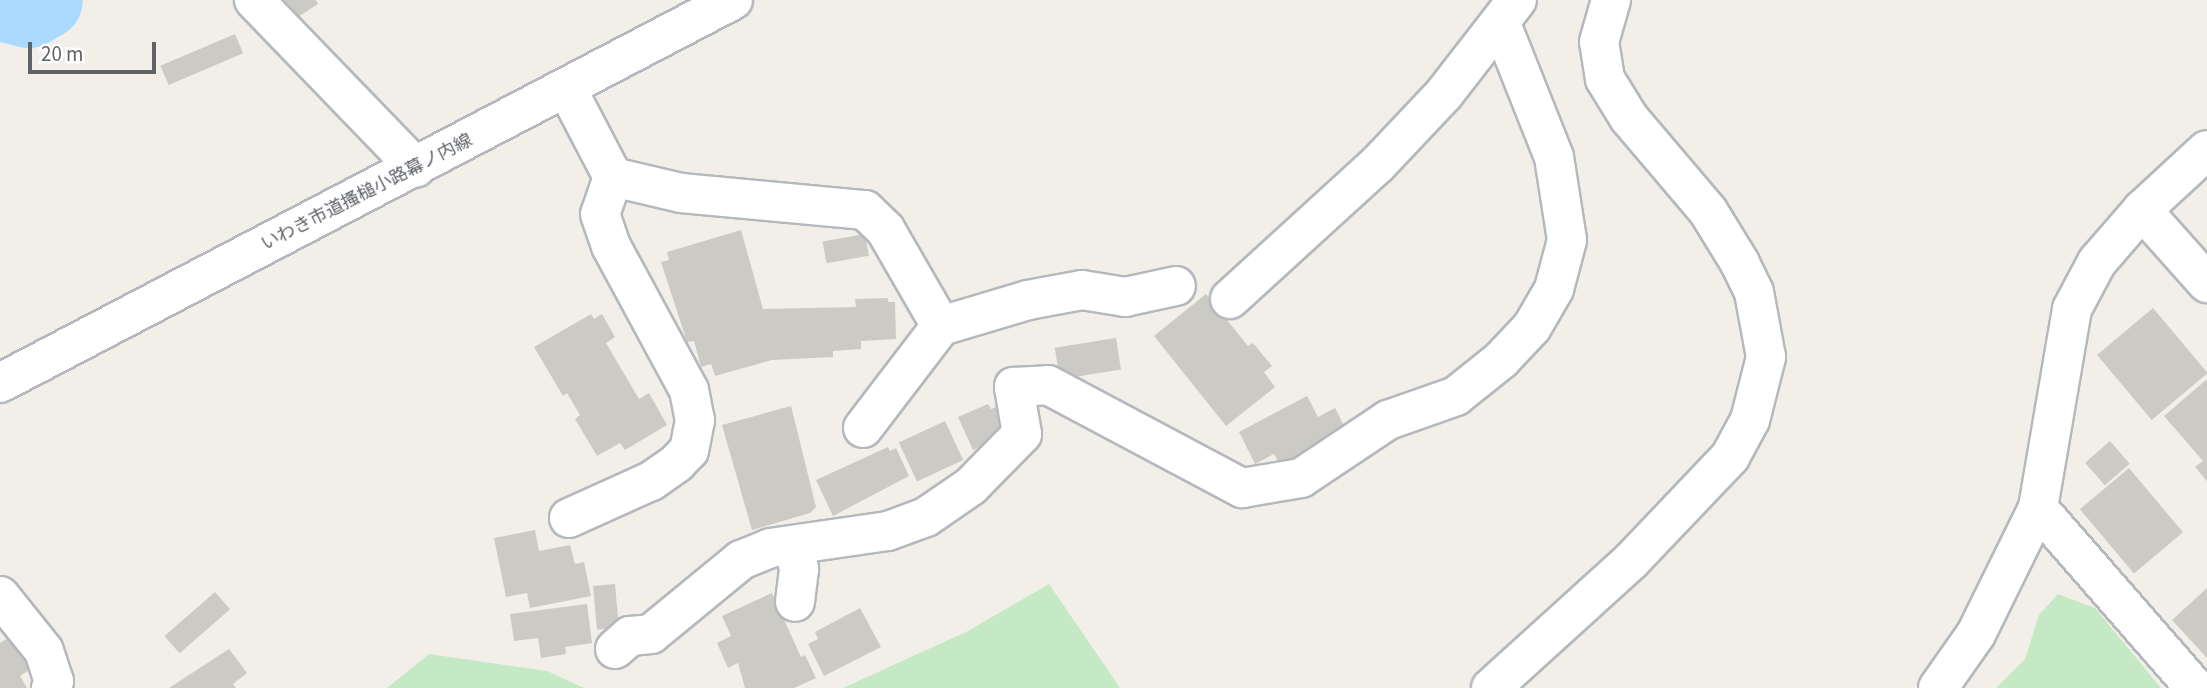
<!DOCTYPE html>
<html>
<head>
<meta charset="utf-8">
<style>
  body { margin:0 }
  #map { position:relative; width:2207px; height:688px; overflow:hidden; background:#f1efe8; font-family:"Source Sans 3","Noto Sans JP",sans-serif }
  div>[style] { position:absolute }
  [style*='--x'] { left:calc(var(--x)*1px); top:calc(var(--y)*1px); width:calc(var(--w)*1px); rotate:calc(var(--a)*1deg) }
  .green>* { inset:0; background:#c5e8c5 }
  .river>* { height:77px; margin:-38.5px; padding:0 38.5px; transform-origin:38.5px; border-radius:38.5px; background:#aadaff }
  .building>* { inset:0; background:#cccac5; transform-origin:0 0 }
  .roads { filter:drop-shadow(2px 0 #b5b8bc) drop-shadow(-2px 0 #b5b8bc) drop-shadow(0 2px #b5b8bc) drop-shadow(0 -2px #b5b8bc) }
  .minor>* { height:38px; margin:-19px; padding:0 19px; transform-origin:19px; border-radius:19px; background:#fff }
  span { translate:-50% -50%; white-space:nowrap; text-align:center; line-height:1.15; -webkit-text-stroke:5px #fff; paint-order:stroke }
  .street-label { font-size:18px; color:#5f6368 }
  .scale { position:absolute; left:28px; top:42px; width:128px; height:32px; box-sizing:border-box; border:4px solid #5f6368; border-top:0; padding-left:9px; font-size:21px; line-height:24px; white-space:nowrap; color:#5f6368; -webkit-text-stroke:5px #fff; paint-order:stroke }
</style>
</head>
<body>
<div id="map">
  <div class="green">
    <div style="clip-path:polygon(1049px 584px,1120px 688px,843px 688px,968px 631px)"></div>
    <div style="clip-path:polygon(2058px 594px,2095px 608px,2161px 688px,1996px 688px,2025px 659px,2039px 615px)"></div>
    <div style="clip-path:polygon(429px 654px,547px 671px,584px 688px,387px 688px)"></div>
  </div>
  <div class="river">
    <div style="--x:0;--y:2;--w:29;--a:14"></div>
    <div style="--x:28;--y:9;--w:18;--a:-29"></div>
  </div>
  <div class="building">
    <div style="clip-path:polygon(286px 0,316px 0,318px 4px,293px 20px,282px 3px)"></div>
    <div style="left:235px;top:34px;width:21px;height:81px;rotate:67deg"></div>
    <div style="clip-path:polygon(741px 230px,763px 309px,856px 307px,855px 299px,888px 298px,888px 302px,895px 302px,896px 339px,861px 341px,861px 349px,833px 351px,833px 357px,772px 360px,715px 376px,711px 364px,701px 367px,694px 341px,687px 342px,661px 262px,669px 260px,667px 252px)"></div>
    <div style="left:865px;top:234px;width:22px;height:43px;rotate:80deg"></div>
    <div style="clip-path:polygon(1206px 294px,1248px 346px,1253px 343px,1272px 366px,1264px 372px,1275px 387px,1226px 426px,1154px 336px)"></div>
    <div style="left:2153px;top:308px;width:85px;height:73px;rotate:50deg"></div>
    <div style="clip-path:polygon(591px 314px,594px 319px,602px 314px,615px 337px,606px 343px,639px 399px,649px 393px,667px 425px,625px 450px,620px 443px,597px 456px,575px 419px,580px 415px,567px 393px,563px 396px,534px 347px)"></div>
    <div style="left:1116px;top:338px;width:32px;height:62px;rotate:81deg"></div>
    <div style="clip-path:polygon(2206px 380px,2207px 381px,2207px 481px,2195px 467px,2203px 461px,2164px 416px)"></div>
    <div style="clip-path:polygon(1307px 396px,1318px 417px,1335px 408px,1348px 434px,1282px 468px,1274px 454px,1255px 464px,1239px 432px)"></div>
    <div style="clip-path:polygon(988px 404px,991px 409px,1003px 404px,1014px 431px,973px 450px,958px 417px)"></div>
    <div style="clip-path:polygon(791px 406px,816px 507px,810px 513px,752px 530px,722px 425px)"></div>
    <div style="left:945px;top:421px;width:43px;height:51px;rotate:65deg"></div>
    <div style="left:2110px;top:441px;width:30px;height:33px;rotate:49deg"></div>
    <div style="clip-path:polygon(888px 447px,890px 451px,896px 448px,909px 476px,833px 516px,816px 480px)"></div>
    <div style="left:2129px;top:468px;width:84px;height:64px;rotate:50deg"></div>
    <div style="clip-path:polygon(535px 530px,539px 551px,570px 545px,575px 564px,584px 562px,591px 596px,530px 608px,527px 593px,506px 597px,494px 538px)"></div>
    <div style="left:615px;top:584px;width:44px;height:22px;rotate:85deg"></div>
    <div style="clip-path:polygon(2207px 588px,2207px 658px,2172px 620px)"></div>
    <div style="left:215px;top:592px;width:23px;height:67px;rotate:49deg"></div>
    <div style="clip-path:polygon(772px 593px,801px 657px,805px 655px,816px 678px,794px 688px,745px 688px,738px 663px,728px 668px,717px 643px,731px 636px,722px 616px)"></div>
    <div style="clip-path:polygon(587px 604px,592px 643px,565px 647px,566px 654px,541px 658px,538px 638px,514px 641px,510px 614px)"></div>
    <div style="clip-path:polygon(860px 608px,881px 647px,824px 676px,808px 644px,818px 639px,815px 632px)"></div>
    <div style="clip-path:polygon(10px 637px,32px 668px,20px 676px,27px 688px,0 688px,0 643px)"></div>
    <div style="clip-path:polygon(229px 649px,247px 673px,233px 684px,236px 688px,169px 688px)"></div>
  </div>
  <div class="roads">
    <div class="minor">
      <div style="--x:254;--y:0;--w:233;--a:46"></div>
      <div style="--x:567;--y:89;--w:99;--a:62.4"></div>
      <div style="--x:613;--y:177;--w:39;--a:109"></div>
      <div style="--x:600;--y:214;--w:34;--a:71"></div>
      <div style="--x:611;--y:246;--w:164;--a:61.6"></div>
      <div style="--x:689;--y:390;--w:31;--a:79"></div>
      <div style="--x:695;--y:420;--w:31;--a:101"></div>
      <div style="--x:689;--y:450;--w:18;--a:133"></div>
      <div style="--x:677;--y:463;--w:32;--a:145"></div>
      <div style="--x:651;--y:481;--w:90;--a:155.7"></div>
      <div style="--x:613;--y:177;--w:70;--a:13.2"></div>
      <div style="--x:681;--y:193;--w:185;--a:5.3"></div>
      <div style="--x:865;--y:210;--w:28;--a:44"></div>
      <div style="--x:885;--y:229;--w:112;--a:60"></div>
      <div style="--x:2142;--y:210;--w:98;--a:48.3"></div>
      <div style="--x:1230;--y:299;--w:199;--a:-42.4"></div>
      <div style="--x:1377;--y:165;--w:98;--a:-46.7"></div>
      <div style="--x:1444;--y:94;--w:119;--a:-52.2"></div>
      <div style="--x:0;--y:383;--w:827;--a:-27.59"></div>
      <div style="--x:863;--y:428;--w:128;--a:-52.6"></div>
      <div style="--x:941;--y:326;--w:91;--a:-16.6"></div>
      <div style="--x:1028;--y:300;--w:55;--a:-10.5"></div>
      <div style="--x:1082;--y:290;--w:44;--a:9.2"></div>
      <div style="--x:1125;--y:297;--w:52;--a:-12.2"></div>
      <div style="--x:2038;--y:508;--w:239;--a:48.9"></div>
      <div style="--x:794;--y:545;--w:25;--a:78"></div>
      <div style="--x:799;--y:569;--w:33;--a:97"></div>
      <div style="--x:0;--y:596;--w:70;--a:51.3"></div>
      <div style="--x:44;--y:651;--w:32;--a:72"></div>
      <div style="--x:54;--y:681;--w:8;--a:113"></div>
      <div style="--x:615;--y:649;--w:20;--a:-41"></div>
      <div style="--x:630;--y:636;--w:21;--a:-5"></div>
      <div style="--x:651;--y:634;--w:117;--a:-39.4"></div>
      <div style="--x:741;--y:560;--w:31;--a:-22"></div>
      <div style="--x:770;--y:548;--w:119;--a:-8.2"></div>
      <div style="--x:888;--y:531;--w:40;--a:-20.2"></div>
      <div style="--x:926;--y:517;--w:55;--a:-34.6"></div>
      <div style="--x:971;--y:486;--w:73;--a:-45.6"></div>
      <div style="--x:1022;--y:434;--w:48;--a:-99.7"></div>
      <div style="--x:1014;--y:387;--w:34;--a:-3"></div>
      <div style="--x:1048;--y:385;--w:220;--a:28"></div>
      <div style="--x:1242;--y:488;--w:60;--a:-9.6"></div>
      <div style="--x:1301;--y:478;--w:105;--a:-33.7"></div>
      <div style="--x:1388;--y:420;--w:72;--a:-19.4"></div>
      <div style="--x:1456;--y:396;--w:58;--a:-38.7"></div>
      <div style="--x:1501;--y:360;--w:45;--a:-46.8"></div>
      <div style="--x:1532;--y:327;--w:44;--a:-59.9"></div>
      <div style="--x:1554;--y:289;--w:51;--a:-75.1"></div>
      <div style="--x:1567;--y:240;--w:84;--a:-98.9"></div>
      <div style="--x:1554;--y:157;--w:143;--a:-111.7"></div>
      <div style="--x:1491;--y:688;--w:189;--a:-42.2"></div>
      <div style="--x:1631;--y:561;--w:144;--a:-46.4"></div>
      <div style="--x:1730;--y:457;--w:42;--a:-61.6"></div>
      <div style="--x:1750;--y:420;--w:65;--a:-75.7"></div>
      <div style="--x:1766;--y:357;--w:66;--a:-100.5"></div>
      <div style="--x:1754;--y:292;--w:32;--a:-116"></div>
      <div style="--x:1740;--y:263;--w:61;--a:-121.6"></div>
      <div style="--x:1708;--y:211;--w:122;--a:-130.3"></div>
      <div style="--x:1629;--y:118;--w:46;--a:-121.6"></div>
      <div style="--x:1605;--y:79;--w:37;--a:-99"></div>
      <div style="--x:1599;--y:42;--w:44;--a:-74.1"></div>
      <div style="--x:1938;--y:688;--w:66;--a:-54.9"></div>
      <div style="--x:1976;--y:634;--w:140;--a:-63.8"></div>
      <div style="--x:2038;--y:508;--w:202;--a:-80.3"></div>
      <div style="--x:2072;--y:309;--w:53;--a:-62"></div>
      <div style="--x:2097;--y:262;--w:69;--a:-49.1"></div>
      <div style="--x:2142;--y:210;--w:88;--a:-42.7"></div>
    </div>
  </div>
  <div class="street-label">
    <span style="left:367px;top:193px;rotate:-27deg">いわき市道搔槌小路幕ノ内線</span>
  </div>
  <div class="scale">20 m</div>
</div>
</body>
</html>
